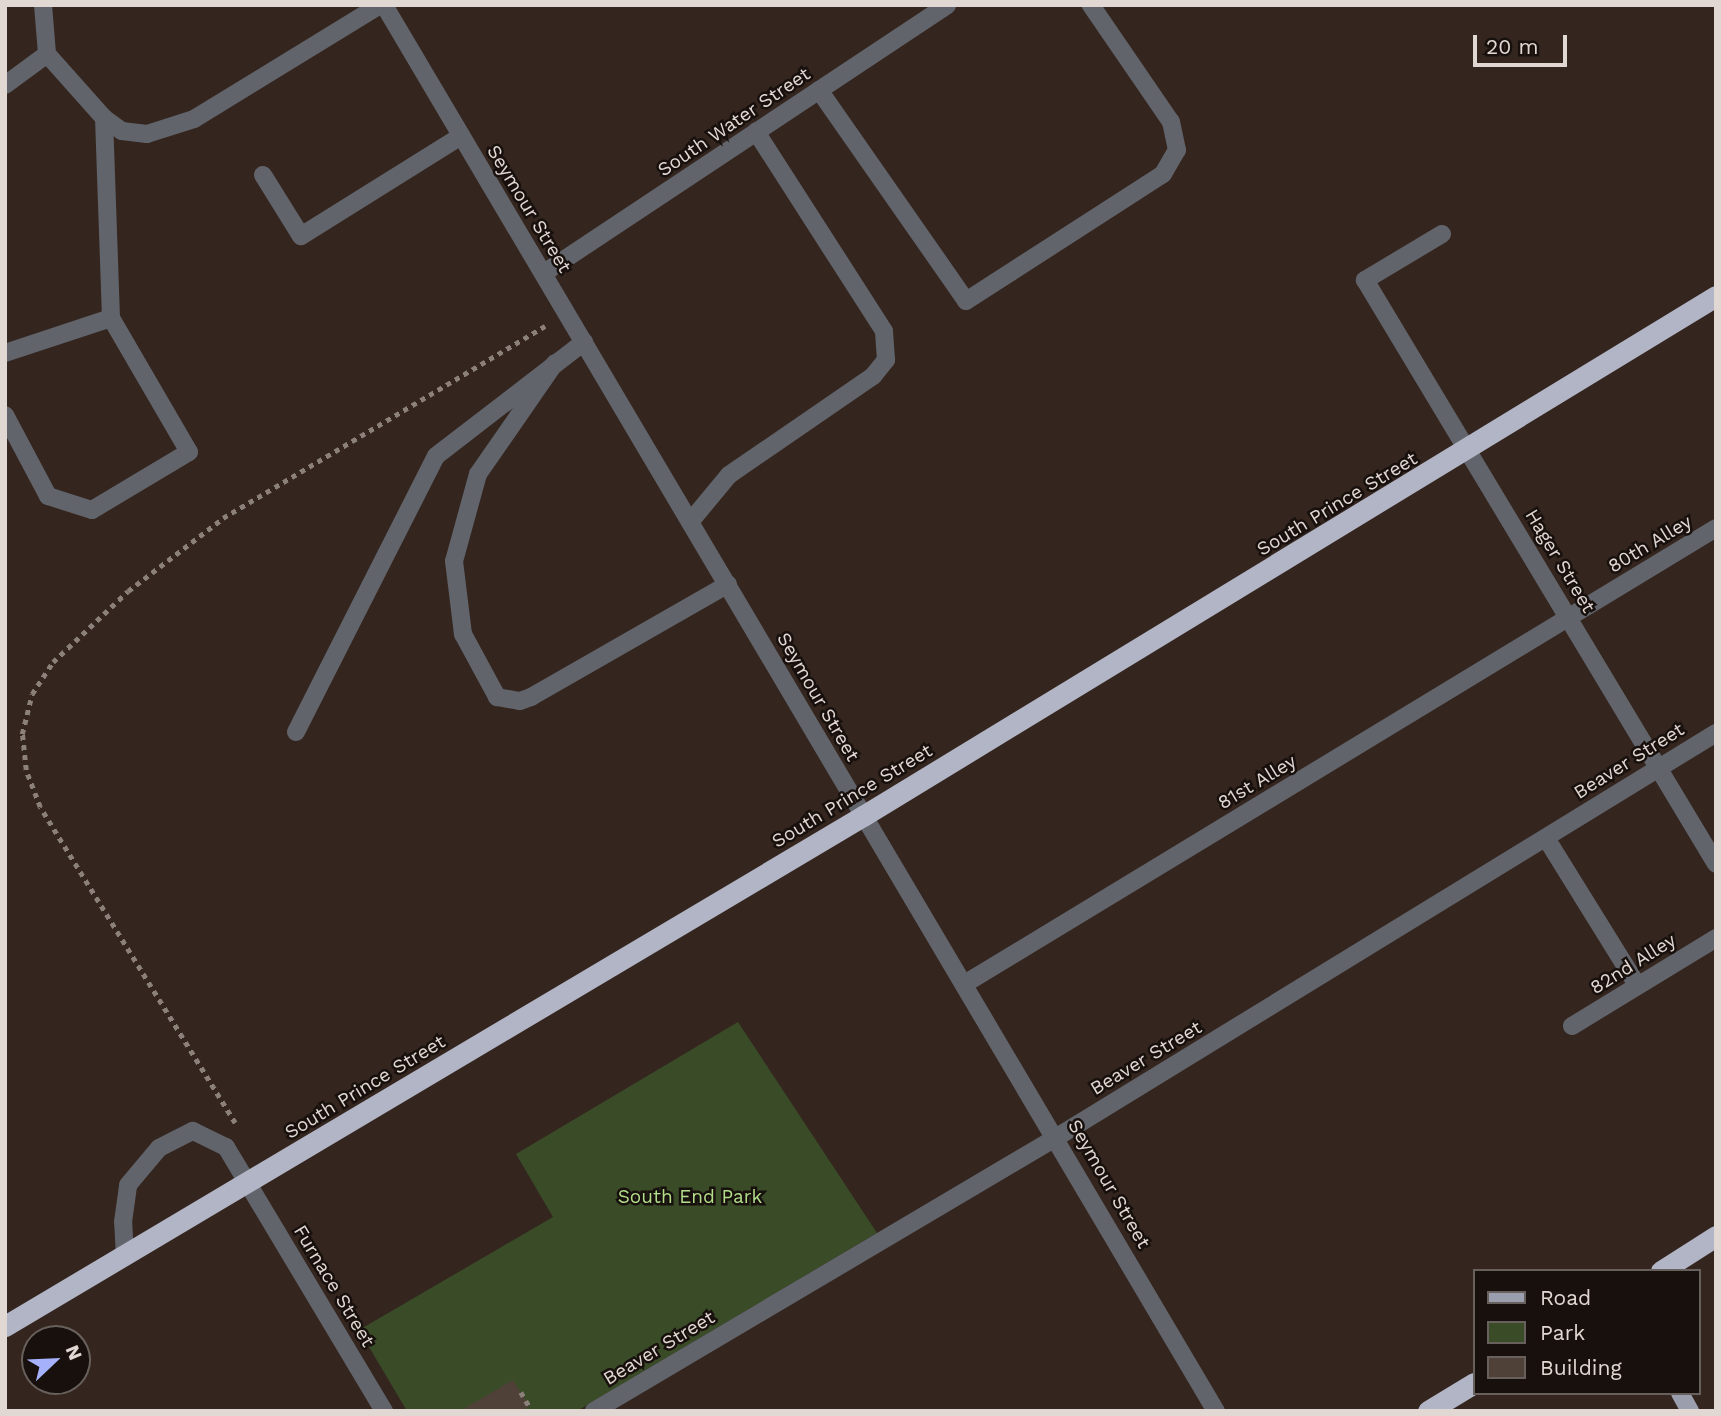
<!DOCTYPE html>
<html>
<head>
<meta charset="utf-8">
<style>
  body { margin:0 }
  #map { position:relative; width:1721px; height:1416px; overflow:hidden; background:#34261f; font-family:"Work Sans",sans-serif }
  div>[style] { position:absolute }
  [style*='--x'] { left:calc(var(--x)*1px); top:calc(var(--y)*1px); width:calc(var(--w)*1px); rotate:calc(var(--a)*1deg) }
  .green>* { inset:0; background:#3a4b28 }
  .building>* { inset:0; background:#4f4038 }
  .path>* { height:4.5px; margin-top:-2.25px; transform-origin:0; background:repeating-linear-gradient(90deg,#8c807a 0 5px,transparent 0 10px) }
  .minor>* { height:18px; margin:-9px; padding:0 9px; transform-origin:9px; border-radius:9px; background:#62646b }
  .major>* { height:18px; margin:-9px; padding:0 9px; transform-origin:9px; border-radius:9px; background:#9b9eac }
  .highway>* { height:21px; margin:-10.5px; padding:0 10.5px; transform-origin:10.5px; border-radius:10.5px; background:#b2b5c6 }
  span { translate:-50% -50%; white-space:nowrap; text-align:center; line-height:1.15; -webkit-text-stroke:5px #17100d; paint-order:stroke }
  .street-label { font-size:19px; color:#e1d8d3 }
  .park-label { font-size:19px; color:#b2dd89 }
  .frame { position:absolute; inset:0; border:7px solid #e1d8d3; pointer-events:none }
  .legend { position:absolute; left:1473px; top:1269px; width:228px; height:126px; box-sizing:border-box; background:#17100d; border:2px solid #68605c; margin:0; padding:9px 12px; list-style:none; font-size:21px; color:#e1d8d3 }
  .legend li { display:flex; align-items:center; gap:14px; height:35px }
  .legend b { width:35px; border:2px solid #68605c }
  .north { position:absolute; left:21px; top:1325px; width:70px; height:70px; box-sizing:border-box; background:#17100d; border:2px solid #68605c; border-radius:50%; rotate:67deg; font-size:19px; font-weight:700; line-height:28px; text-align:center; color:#e1d8d3 }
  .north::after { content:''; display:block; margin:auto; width:24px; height:32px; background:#a6b1fc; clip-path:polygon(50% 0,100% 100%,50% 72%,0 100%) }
  .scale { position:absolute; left:1473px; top:35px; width:94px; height:32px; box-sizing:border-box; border:4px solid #e1d8d3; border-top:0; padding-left:9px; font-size:21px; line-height:24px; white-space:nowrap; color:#e1d8d3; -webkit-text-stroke:5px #17100d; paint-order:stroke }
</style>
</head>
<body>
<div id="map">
  <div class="green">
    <div style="clip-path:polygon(738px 1022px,877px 1233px,577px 1411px,407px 1411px,359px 1330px,553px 1217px,516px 1154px)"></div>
  </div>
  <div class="building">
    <div style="clip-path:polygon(513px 1380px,529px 1406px,522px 1411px,460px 1411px)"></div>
  </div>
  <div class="path">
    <div style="--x:235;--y:1123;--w:371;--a:-121.7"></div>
    <div style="--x:40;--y:807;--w:40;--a:-111"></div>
    <div style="--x:26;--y:770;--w:36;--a:-96"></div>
    <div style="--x:22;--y:734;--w:41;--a:-76"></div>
    <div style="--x:32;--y:694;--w:38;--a:-57"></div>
    <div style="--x:53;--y:662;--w:103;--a:-43.4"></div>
    <div style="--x:128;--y:591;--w:120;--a:-37.5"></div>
    <div style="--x:223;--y:518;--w:375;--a:-30.8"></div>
    <div style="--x:521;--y:1392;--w:22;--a:60"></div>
  </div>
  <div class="minor">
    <div style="--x:43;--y:5;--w:49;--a:85.3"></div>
    <div style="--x:47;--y:54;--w:86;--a:48.3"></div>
    <div style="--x:104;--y:118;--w:22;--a:36"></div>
    <div style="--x:122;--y:131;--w:25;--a:7"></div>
    <div style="--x:147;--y:134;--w:49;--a:-17.7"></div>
    <div style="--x:194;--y:119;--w:218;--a:-31.5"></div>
    <div style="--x:384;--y:5;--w:1634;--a:59.39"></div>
    <div style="--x:5;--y:85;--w:52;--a:-36.4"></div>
    <div style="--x:819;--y:90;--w:257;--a:55.1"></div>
    <div style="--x:966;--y:301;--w:234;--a:-32.8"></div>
    <div style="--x:1163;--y:174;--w:28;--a:-60"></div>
    <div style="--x:1177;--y:150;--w:29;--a:-102"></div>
    <div style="--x:1171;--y:122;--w:142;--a:-124.4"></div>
    <div style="--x:263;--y:175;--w:72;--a:58.1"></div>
    <div style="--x:301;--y:236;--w:189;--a:-32"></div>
    <div style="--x:1442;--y:234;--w:90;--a:149.1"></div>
    <div style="--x:1365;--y:280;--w:681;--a:58.99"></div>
    <div style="--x:544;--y:273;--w:484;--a:-33.6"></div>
    <div style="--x:5;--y:353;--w:112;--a:-18.3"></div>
    <div style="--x:555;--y:363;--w:135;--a:124.7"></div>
    <div style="--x:478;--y:474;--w:90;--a:105.4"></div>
    <div style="--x:454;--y:561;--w:74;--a:83"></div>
    <div style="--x:463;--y:634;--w:72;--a:61.6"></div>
    <div style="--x:497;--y:697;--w:23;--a:10"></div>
    <div style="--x:520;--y:701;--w:12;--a:-20"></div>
    <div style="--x:531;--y:697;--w:227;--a:-29.8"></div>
    <div style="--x:5;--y:415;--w:92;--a:62"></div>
    <div style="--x:48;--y:496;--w:46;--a:17.7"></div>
    <div style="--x:92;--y:510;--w:113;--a:-30.9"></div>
    <div style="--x:189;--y:452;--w:155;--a:-120.2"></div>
    <div style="--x:111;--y:318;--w:200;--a:-92"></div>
    <div style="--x:690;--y:522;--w:61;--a:-50.3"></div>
    <div style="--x:729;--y:475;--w:175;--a:-34.5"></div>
    <div style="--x:873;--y:376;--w:21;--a:-51"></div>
    <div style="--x:886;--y:360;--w:29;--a:-94"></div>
    <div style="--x:884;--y:331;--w:237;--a:-122.7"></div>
    <div style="--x:296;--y:732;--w:309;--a:-63.1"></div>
    <div style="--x:436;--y:456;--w:187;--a:-37.6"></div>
    <div style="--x:1546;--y:838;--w:173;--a:58.2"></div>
    <div style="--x:966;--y:983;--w:877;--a:-31.24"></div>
    <div style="--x:1572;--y:1026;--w:169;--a:-31.4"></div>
    <div style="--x:125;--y:1257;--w:35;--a:-93"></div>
    <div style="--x:123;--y:1222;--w:37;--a:-82"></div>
    <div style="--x:128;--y:1185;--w:48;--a:-50"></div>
    <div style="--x:159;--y:1148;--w:38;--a:-27"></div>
    <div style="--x:193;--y:1131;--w:37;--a:26"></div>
    <div style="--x:226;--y:1147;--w:308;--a:59.1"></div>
    <div style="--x:594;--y:1411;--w:538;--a:-30.62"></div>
    <div style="--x:1057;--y:1137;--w:773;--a:-31.51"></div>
  </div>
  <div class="major">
    <div style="--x:1680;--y:1393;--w:21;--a:61"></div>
  </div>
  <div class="highway">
    <div style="--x:1661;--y:1271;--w:65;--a:-32.5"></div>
    <div style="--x:5;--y:1326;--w:998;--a:-30.73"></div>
    <div style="--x:863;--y:816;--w:999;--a:-31.37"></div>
    <div style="--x:1428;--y:1411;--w:54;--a:-31.3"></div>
  </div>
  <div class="street-label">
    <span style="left:734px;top:122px;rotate:-34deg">South Water Street</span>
    <span style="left:529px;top:209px;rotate:59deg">Seymour Street</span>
    <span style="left:1337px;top:504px;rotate:-31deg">South Prince Street</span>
    <span style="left:1650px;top:544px;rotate:-31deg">80th Alley</span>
    <span style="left:1560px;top:561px;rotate:59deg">Hager Street</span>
    <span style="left:818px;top:697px;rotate:60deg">Seymour Street</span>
    <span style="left:1629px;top:761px;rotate:-32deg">Beaver Street</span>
    <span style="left:1257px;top:782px;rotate:-31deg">81st Alley</span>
    <span style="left:852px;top:796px;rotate:-31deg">South Prince Street</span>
    <span style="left:1633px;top:964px;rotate:-32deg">82nd Alley</span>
    <span style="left:1146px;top:1058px;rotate:-31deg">Beaver Street</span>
    <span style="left:365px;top:1087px;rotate:-31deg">South Prince Street</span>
    <span style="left:1109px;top:1184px;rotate:60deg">Seymour Street</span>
    <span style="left:334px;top:1286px;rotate:59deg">Furnace Street</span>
    <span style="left:659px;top:1348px;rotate:-31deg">Beaver Street</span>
  </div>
  <div class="park-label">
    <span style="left:690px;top:1197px">South End Park</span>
  </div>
  <div class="frame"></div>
  <ul class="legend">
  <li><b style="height:9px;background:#9b9eac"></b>Road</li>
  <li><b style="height:19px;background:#3a4b28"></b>Park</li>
  <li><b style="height:19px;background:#4f4038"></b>Building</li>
  </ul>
  <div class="north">N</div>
  <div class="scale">20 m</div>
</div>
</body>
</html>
